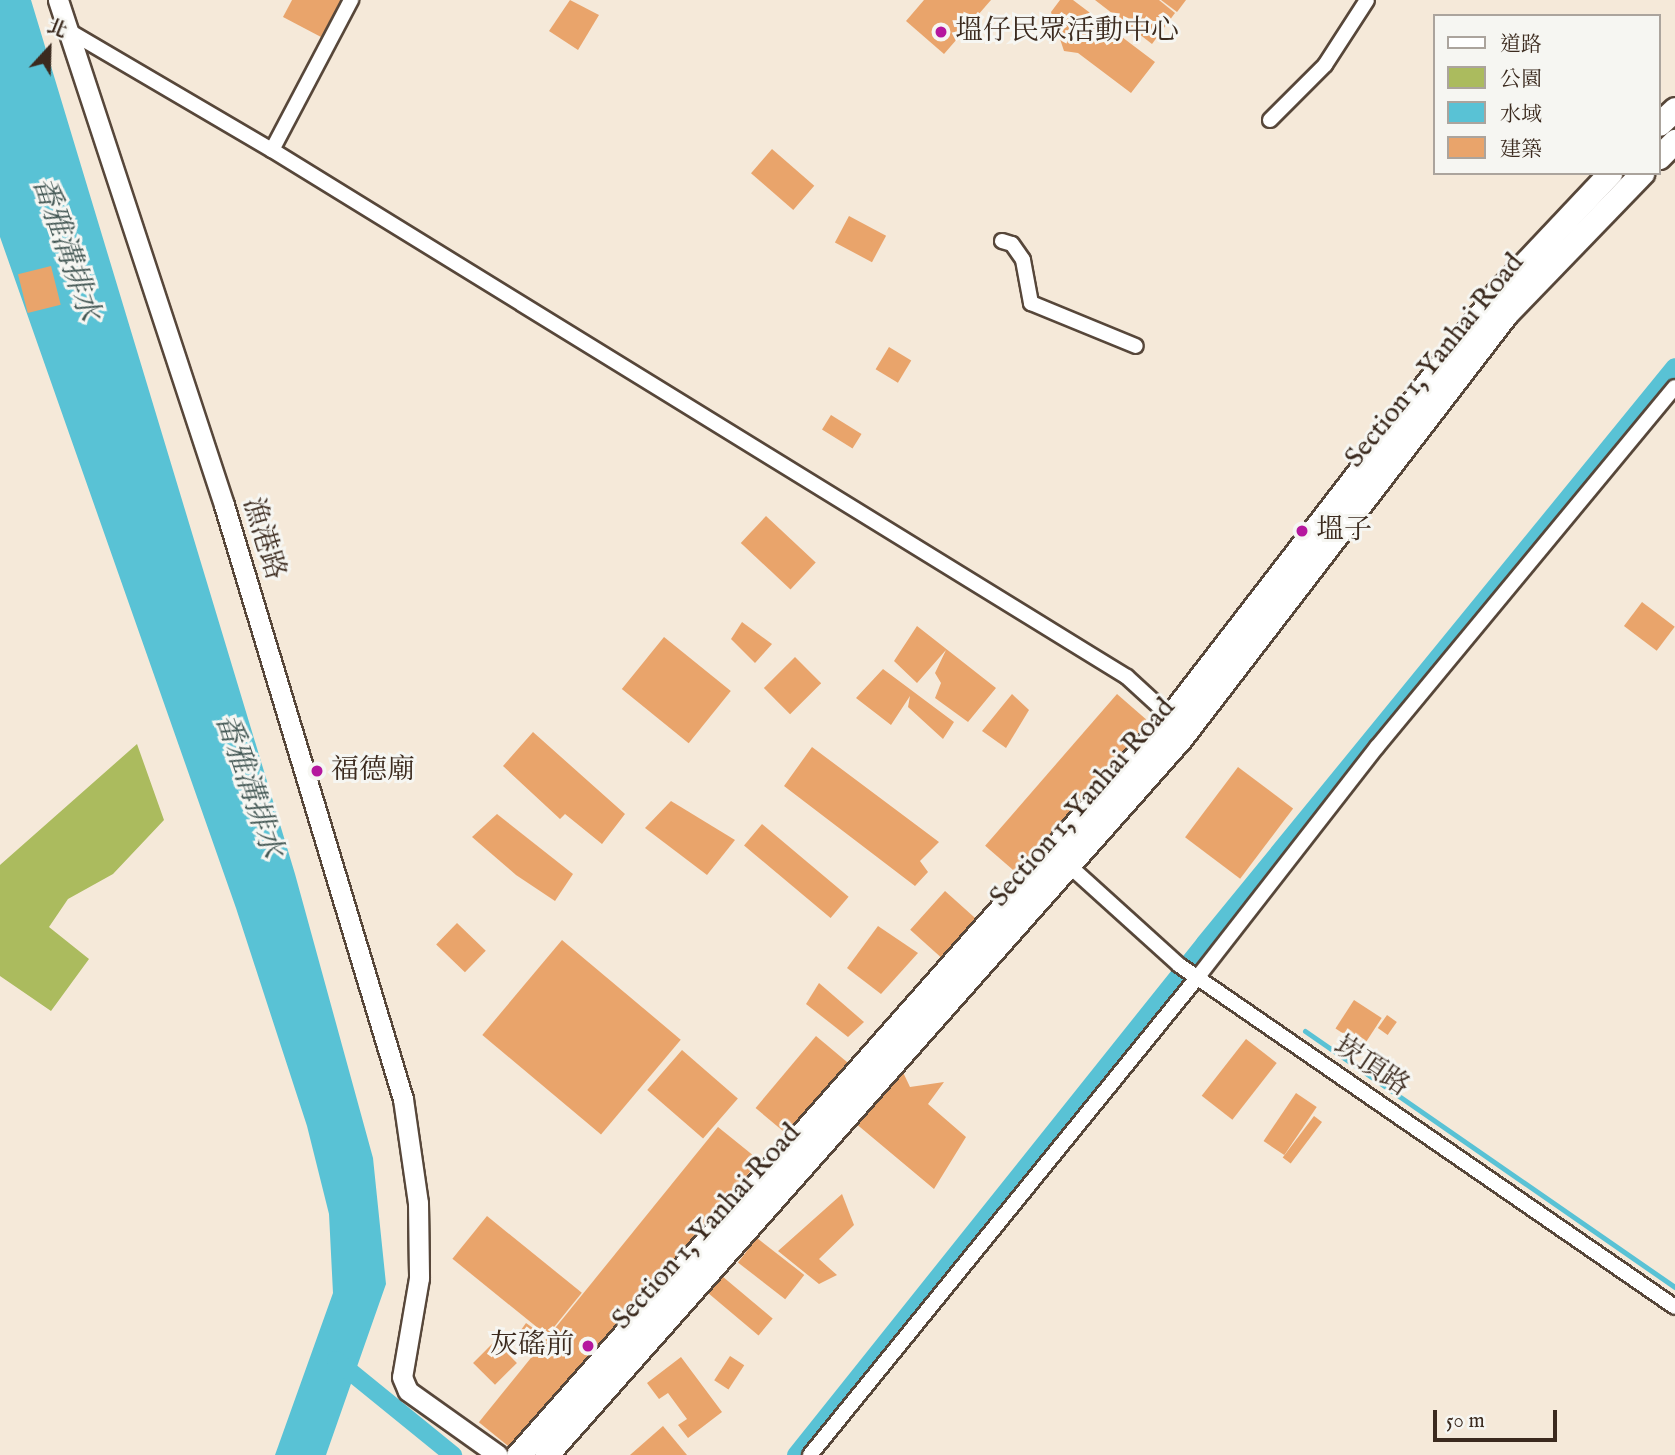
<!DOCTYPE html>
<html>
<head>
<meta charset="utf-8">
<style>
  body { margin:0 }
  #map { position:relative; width:1675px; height:1455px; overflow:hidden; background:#f5e9d9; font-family:"IM FELL English","Noto Serif TC",serif }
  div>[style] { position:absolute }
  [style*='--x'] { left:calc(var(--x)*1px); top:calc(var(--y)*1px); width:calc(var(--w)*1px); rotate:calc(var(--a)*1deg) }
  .green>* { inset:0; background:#abbb5e }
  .water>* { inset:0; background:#59c2d5 }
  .stream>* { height:5px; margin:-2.5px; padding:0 2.5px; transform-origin:2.5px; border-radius:2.5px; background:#59c2d5 }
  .canal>* { height:18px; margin:-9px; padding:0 9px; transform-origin:9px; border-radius:9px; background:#59c2d5 }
  .building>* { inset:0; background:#e9a46b; transform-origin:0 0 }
  .roads { filter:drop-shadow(2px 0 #57473a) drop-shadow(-2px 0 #57473a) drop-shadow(0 2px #57473a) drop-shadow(0 -2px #57473a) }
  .minor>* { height:14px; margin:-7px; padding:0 7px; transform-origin:7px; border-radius:7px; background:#fff }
  .tertiary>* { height:19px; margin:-9.5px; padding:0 9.5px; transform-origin:9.5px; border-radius:9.5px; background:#fff }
  .primary>* { height:23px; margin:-11.5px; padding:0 11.5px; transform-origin:11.5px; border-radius:11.5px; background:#fff }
  .dots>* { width:19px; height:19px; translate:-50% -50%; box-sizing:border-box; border:4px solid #f6f6f2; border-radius:50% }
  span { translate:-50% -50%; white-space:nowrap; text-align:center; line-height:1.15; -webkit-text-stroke:6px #f6f6f2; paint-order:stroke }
  .poi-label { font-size:28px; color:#3b2a1e }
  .left { translate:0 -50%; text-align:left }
  .right { translate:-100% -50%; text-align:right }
  .street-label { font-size:28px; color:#3b2a1e }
  .water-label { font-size:30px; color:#445855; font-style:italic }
  .legend { position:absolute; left:1433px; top:14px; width:228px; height:161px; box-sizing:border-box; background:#f6f6f2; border:2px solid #aba49d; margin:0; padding:9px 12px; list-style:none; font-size:21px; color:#3b2a1e }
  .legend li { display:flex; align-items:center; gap:14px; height:35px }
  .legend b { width:35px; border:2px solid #aba49d }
  .north { position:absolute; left:14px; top:14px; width:70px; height:70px; -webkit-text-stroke:5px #f6f6f2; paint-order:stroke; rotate:22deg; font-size:19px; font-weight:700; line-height:28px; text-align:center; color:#3b2a1e }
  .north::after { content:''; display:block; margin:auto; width:24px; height:32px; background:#3b2a1e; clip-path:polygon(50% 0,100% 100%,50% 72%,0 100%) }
  .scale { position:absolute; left:1433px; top:1410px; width:124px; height:32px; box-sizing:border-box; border:4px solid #3b2a1e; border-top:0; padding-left:9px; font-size:21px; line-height:24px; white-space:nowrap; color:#3b2a1e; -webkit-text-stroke:5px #f6f6f2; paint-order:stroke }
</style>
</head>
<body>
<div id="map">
  <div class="green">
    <div style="clip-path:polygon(137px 744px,164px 820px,113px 874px,68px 899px,49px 927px,89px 959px,51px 1011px,0 976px,0 865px)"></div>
  </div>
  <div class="water">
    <div style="clip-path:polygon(0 0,31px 0,295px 874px,373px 1158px,386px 1284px,326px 1455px,275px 1455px,333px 1293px,329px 1214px,307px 1126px,236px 908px,0 237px)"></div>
  </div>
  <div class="stream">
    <div style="--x:1305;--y:1031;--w:450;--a:34.7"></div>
  </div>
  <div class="canal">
    <div style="--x:336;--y:1360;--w:151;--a:39.1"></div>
    <div style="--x:796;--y:1455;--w:655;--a:-51.38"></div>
    <div style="--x:1205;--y:943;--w:743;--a:-50.79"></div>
  </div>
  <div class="building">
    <div style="clip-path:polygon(292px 0,342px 0,321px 37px,283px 17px)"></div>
    <div style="clip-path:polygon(570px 0,599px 15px,578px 50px,549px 31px)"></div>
    <div style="clip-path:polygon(924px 0,991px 0,944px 54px,906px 21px)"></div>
    <div style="clip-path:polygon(1060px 0,1073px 0,1155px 62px,1131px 93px,1078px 53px,1064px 51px,1051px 12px)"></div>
    <div style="clip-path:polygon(1095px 0,1159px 0,1175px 13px,1152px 44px)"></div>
    <div style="clip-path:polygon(1161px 0,1186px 0,1177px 12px)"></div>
    <div style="left:772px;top:149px;width:56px;height:32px;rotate:41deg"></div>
    <div style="left:849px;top:216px;width:42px;height:30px;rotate:28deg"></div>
    <div style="left:51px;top:266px;width:40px;height:34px;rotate:76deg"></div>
    <div style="left:889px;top:347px;width:26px;height:26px;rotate:31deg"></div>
    <div style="left:831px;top:415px;width:36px;height:17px;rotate:32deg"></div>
    <div style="left:766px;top:516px;width:68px;height:37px;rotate:43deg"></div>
    <div style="left:1642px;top:602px;width:41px;height:30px;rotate:37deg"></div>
    <div style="clip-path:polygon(742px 622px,772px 644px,755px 663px,731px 639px)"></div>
    <div style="clip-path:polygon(917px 626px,996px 688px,968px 722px,935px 698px,941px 683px,935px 673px,946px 650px,917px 683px,894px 661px)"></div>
    <div style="left:664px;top:637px;width:86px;height:67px;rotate:39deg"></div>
    <div style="left:795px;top:657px;width:37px;height:44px;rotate:45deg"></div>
    <div style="clip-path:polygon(883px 669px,954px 722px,943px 739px,908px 707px,910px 696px,891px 725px,856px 698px)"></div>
    <div style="clip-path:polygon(1012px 694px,1029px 710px,1006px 748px,982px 731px)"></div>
    <div style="left:1117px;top:694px;width:49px;height:201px;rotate:41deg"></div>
    <div style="clip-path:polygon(533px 732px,625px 814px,602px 844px,565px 814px,560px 819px,503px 766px)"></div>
    <div style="clip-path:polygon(812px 747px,939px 842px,920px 861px,928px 872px,915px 886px,784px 786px)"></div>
    <div style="left:1238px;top:767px;width:69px;height:88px;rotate:37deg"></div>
    <div style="clip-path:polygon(671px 801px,735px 840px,707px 875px,645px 828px)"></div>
    <div style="clip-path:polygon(497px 814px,573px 874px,555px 901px,516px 875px,472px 837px)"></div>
    <div style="left:762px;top:824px;width:113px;height:28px;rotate:40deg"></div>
    <div style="left:945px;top:891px;width:45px;height:52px;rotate:42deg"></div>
    <div style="left:457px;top:923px;width:40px;height:30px;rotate:44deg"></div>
    <div style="clip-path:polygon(878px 926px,918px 953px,881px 994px,847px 968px)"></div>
    <div style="left:562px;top:940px;width:155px;height:124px;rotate:40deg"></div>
    <div style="clip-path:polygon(819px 983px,864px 1022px,848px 1037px,806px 1004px)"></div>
    <div style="left:1354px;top:1000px;width:33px;height:34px;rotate:33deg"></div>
    <div style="left:1387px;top:1015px;width:12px;height:16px;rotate:35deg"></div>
    <div style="left:816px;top:1036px;width:42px;height:94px;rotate:40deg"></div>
    <div style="left:1246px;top:1039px;width:39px;height:72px;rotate:38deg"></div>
    <div style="left:682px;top:1050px;width:74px;height:53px;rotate:41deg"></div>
    <div style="clip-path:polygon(901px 1068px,910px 1087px,944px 1082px,928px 1104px,966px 1137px,934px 1189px,848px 1117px)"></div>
    <div style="left:1296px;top:1093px;width:25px;height:58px;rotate:34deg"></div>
    <div style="left:1314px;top:1116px;width:10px;height:52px;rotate:37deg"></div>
    <div style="left:718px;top:1127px;width:53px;height:380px;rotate:39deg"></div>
    <div style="clip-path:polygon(842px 1194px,854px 1225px,819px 1259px,837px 1275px,819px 1284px,778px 1251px)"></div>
    <div style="left:487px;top:1216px;width:122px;height:55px;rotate:39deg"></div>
    <div style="left:757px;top:1238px;width:60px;height:31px;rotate:38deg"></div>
    <div style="left:716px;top:1271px;width:74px;height:22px;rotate:40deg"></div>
    <div style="left:526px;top:1323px;width:16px;height:9px;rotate:35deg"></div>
    <div style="left:495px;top:1341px;width:31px;height:31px;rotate:45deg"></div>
    <div style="left:730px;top:1356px;width:17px;height:29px;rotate:33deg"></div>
    <div style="clip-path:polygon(681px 1357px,722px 1412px,688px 1438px,678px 1425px,687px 1419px,668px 1393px,659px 1399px,647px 1383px)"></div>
    <div style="clip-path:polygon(663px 1426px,687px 1455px,630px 1455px)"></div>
  </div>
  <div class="roads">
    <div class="minor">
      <div style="--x:69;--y:31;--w:235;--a:30.4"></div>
      <div style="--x:272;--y:150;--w:1004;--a:31.65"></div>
      <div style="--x:1127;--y:677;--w:65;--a:42.5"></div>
      <div style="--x:1270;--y:120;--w:78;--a:-45"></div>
      <div style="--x:1325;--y:65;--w:77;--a:-57.1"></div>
      <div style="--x:272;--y:150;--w:170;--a:-62.2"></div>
      <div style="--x:1002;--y:241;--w:10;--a:17"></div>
      <div style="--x:1012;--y:244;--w:19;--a:55"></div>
      <div style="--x:1023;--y:260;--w:44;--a:79.5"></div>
      <div style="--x:1031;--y:303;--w:113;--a:22.3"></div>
      <div style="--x:1064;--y:861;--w:155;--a:42.1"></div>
      <div style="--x:1179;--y:965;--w:602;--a:34.59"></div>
      <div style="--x:810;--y:1455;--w:614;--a:-50.95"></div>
      <div style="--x:1197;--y:978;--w:293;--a:-52.1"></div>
      <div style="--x:1377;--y:747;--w:467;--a:-50.4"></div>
    </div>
    <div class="tertiary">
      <div style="--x:58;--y:0;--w:532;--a:71.8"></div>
      <div style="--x:224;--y:505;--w:620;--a:73.23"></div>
      <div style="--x:403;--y:1099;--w:105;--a:81.8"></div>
      <div style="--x:418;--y:1203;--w:75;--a:89.2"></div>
      <div style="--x:419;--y:1278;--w:100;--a:99.7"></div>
      <div style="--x:402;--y:1377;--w:15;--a:67"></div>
      <div style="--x:408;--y:1391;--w:110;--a:35.4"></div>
    </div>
    <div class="primary">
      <div style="--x:1659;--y:124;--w:22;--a:-43"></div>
      <div style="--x:1659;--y:157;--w:23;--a:-45"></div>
      <div style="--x:518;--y:1455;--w:973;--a:-48.5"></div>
      <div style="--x:1163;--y:726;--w:547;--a:-52.35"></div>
      <div style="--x:1497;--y:293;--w:165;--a:-46.7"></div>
      <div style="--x:546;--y:1455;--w:956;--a:-48.48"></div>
      <div style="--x:1180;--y:739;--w:536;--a:-52.51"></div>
      <div style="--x:1506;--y:314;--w:196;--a:-46"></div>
    </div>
  </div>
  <div class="dots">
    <div style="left:941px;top:32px;background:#b5179e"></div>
    <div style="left:1302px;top:531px;background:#b5179e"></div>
    <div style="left:317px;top:771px;background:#b5179e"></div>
    <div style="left:588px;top:1346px;background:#b5179e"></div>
  </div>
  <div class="poi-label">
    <span class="left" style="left:955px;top:32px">塭仔民眾活動中心</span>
    <span class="left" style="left:1316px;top:531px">塭子</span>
    <span class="left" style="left:331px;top:771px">福德廟</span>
    <span class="right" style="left:574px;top:1346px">灰磘前</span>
  </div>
  <div class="street-label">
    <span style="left:1435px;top:361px;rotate:-51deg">Section 1, Yanhai Road</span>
    <span style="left:263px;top:539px;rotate:73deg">漁港路</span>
    <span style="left:1083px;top:803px;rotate:-49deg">Section 1, Yanhai Road</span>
    <span style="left:1371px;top:1067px;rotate:34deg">崁頂路</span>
    <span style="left:707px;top:1227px;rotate:-48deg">Section 1, Yanhai Road</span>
  </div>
  <div class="water-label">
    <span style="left:65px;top:249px;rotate:71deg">番雅溝排水</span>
    <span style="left:248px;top:786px;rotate:71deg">番雅溝排水</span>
  </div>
  <ul class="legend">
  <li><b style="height:9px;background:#fff"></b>道路</li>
  <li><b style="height:19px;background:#abbb5e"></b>公園</li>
  <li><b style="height:19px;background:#59c2d5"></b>水域</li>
  <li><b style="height:19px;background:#e9a46b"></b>建築</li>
  </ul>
  <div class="north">北</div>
  <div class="scale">50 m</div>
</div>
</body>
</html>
